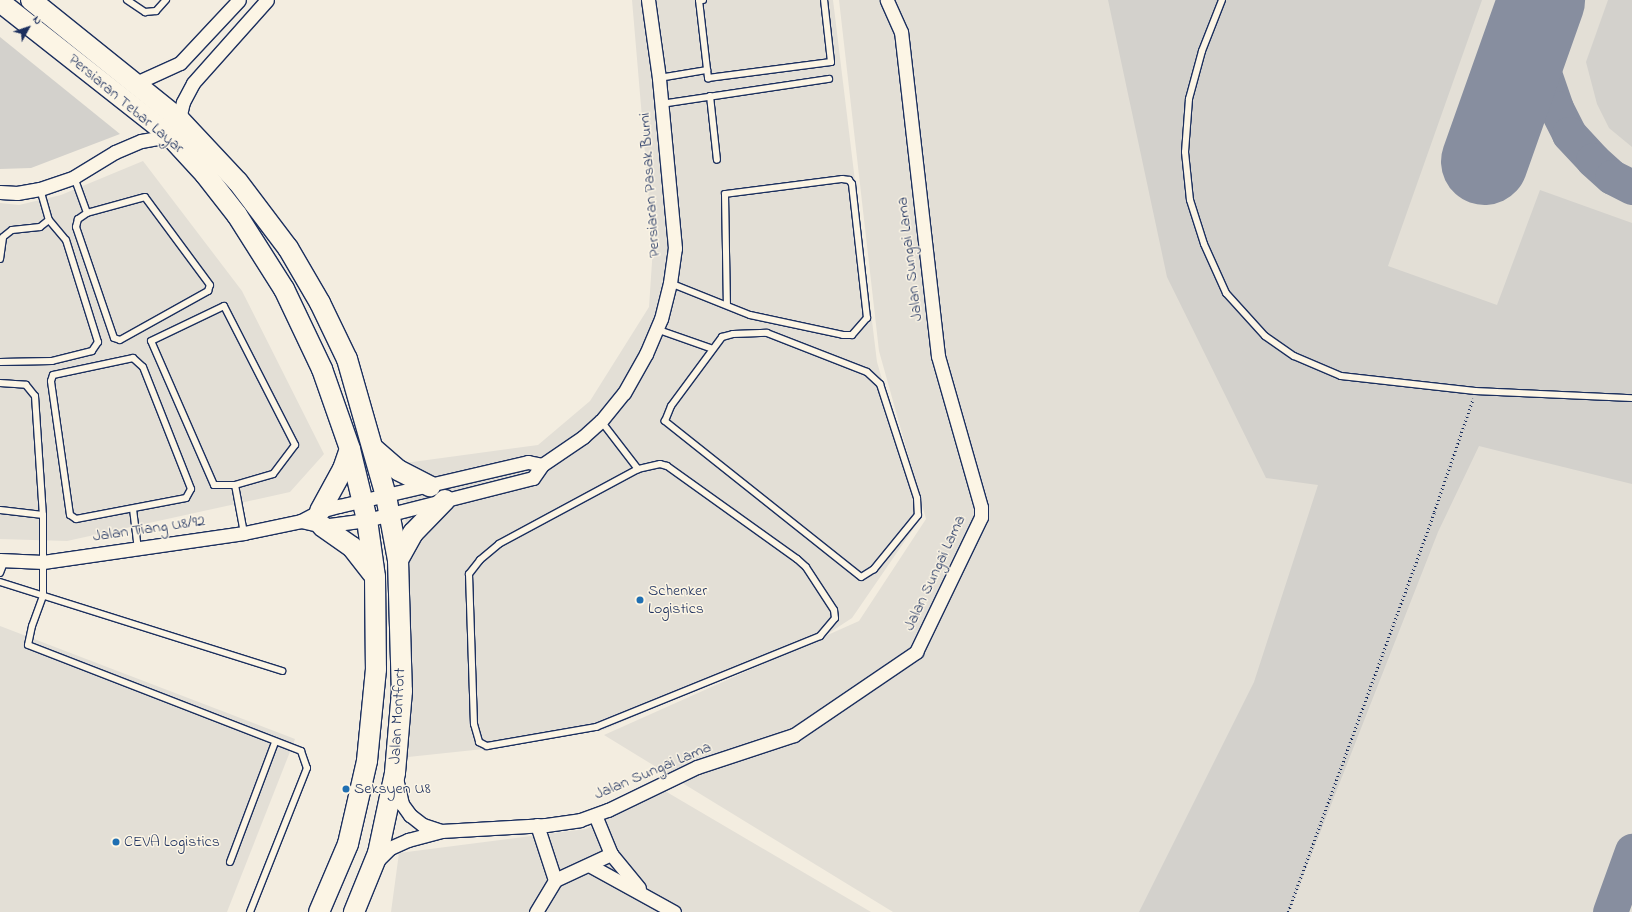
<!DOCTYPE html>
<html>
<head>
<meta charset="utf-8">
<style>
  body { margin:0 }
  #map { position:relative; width:1632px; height:912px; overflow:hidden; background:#f3ede0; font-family:"Indie Flower",sans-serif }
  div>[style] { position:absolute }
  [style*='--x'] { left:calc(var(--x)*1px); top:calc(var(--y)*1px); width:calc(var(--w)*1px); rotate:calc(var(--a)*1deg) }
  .built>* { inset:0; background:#e3dfd6 }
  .green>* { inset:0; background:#d3d1cc }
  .taxiway>* { height:35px; margin:-17.5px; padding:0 17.5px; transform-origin:17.5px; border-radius:17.5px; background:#878e9f }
  .runway>* { height:87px; margin:-43.5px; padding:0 43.5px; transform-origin:43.5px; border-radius:43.5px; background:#878e9f }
  .path>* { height:2.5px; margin-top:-1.25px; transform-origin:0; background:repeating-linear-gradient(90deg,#1b2f5e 0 1px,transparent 0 4px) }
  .roads { filter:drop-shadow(1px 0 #1b2f5e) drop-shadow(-1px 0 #1b2f5e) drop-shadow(0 1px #1b2f5e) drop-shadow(0 -1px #1b2f5e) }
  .service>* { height:6px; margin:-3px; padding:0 3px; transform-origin:3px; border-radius:3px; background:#fcf5e5 }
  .minor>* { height:13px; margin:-6.5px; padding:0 6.5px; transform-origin:6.5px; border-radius:6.5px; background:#fcf5e5 }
  .primary>* { height:20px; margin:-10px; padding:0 10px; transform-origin:10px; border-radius:10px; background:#fcf5e5 }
  .dots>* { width:11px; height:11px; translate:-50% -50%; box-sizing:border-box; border:2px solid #fcf5e5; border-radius:50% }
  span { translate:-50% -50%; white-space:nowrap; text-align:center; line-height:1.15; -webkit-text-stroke:3px #fcf5e5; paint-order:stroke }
  .street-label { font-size:16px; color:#1b2f5e }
  .poi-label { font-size:16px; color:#1b2f5e }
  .left { translate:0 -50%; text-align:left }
  .north { position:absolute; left:8px; top:8px; width:40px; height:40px; -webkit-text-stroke:3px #fcf5e5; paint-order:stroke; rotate:50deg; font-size:11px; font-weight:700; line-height:16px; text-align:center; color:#1b2f5e }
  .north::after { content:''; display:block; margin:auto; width:14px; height:18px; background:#1b2f5e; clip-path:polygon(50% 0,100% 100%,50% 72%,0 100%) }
</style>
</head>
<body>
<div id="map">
  <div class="built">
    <div style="clip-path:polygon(632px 0,833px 0,877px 362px,922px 516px,852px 618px,829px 633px,603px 730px,493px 748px,408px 757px,405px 463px,538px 445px,590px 401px,649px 307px,653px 247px)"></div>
    <div style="clip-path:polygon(839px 0,1632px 0,1632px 912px,893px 912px,604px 735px,859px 621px,926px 519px,879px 351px)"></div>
    <div style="clip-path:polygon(143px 161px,242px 291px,324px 454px,290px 492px,67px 541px,0 539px,0 203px,19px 205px,61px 195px)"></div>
    <div style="clip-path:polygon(0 626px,295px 739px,227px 912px,0 912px)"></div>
    <div style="clip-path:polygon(665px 791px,871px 912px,391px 912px,399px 853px,586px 829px)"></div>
  </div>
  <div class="green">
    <div style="clip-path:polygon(1108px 0,1482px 0,1388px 266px,1497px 305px,1540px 190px,1632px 223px,1632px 484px,1479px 446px,1438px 532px,1289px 912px,1139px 912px,1254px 682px,1318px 485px,1266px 478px,1167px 277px)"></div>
    <div style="clip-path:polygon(1608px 0,1632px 0,1632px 147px,1609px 128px,1597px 104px,1586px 62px)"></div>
    <div style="clip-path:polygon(0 37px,120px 134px,31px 168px,0 169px)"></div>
  </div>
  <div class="taxiway">
    <div style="--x:1544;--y:0;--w:46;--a:93.7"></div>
    <div style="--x:1541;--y:46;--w:27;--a:84"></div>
    <div style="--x:1544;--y:73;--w:37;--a:71"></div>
    <div style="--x:1556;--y:108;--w:29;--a:63"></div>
    <div style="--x:1569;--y:134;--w:35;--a:47"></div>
    <div style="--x:1593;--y:160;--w:25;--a:42"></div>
    <div style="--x:1612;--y:177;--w:22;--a:27"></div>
    <div style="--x:1610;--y:912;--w:65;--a:-70.2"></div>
  </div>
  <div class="runway">
    <div style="--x:1484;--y:161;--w:171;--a:-70.5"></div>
  </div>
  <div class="path">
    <div style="--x:1288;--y:912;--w:426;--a:-69.9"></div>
    <div style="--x:1434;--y:512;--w:120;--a:-71"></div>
  </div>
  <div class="roads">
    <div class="service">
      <div style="--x:127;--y:0;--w:22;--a:34"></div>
      <div style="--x:145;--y:12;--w:11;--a:-5"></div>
      <div style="--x:156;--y:11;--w:15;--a:-48"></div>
      <div style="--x:703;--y:0;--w:4;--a:180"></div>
      <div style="--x:699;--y:0;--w:79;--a:83.4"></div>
      <div style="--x:708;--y:78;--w:124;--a:-7.4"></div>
      <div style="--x:831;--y:62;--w:62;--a:-96.4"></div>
      <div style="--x:1222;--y:0;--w:55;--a:111.4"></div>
      <div style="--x:1202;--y:51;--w:50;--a:105.2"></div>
      <div style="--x:1189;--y:99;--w:53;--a:94.3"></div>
      <div style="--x:1185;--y:152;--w:48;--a:84.1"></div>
      <div style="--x:1190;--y:200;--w:46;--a:72.3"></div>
      <div style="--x:1204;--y:244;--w:54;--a:65.8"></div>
      <div style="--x:1226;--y:293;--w:58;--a:47.8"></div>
      <div style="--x:1265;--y:336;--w:35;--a:35"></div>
      <div style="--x:1294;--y:356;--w:51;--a:23.1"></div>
      <div style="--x:1341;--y:376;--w:135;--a:6.4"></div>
      <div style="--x:1475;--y:391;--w:157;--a:2.6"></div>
      <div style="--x:659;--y:78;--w:49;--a:-9.5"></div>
      <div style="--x:710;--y:96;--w:64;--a:83.8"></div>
      <div style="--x:661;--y:104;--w:170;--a:-8.5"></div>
      <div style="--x:74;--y:177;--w:38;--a:70"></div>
      <div style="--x:87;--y:213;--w:11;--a:146"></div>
      <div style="--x:78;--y:219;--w:8;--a:104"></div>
      <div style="--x:76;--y:227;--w:117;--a:71.1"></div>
      <div style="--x:114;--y:338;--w:6;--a:18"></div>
      <div style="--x:120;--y:340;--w:101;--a:-29.1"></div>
      <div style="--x:208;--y:291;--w:6;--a:-72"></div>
      <div style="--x:210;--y:285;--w:109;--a:-126.5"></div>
      <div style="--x:145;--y:197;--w:60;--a:164.6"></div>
      <div style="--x:40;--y:189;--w:32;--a:74"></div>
      <div style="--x:0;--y:259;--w:22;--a:-82"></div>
      <div style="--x:3;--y:237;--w:11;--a:-38"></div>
      <div style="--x:12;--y:230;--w:28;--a:-6"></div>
      <div style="--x:40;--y:227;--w:11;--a:-38"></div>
      <div style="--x:49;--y:220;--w:26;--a:50"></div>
      <div style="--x:66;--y:240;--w:107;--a:72.6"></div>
      <div style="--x:98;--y:342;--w:11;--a:124"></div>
      <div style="--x:92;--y:351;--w:41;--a:166"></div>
      <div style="--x:52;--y:361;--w:52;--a:178.9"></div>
      <div style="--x:670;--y:283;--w:86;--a:21.8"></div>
      <div style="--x:750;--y:315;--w:95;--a:12.1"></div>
      <div style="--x:843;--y:335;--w:9;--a:0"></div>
      <div style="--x:852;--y:335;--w:23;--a:-49"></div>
      <div style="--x:867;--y:318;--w:135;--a:-96.4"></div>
      <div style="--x:852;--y:184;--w:5;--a:-127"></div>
      <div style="--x:849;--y:180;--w:7;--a:-172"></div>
      <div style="--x:842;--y:179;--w:118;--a:172.7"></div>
      <div style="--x:725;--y:194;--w:110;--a:89"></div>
      <div style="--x:656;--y:329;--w:60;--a:19.3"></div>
      <div style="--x:767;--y:333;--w:107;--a:21.3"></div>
      <div style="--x:867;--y:372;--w:18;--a:43"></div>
      <div style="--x:880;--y:384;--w:120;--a:72"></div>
      <div style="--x:917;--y:498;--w:17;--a:87"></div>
      <div style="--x:918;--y:515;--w:70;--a:129.2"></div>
      <div style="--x:874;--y:569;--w:15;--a:148"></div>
      <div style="--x:861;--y:577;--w:251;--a:-141.5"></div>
      <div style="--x:665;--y:421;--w:16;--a:-68"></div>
      <div style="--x:671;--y:406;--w:86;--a:-53.5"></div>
      <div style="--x:722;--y:337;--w:11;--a:-15"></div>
      <div style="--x:733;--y:334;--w:34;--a:-2"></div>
      <div style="--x:133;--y:358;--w:13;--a:42"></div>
      <div style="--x:143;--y:367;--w:131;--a:68.5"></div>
      <div style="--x:191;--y:489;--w:10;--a:119"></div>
      <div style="--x:186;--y:498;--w:112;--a:169.2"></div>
      <div style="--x:76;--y:519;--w:7;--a:-146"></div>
      <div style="--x:70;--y:515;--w:135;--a:-98.1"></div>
      <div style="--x:51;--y:381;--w:6;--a:-72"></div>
      <div style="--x:53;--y:375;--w:82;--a:-12"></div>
      <div style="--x:0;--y:383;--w:26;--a:4"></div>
      <div style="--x:26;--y:385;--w:14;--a:51"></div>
      <div style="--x:35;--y:396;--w:119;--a:86.2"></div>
      <div style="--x:43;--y:515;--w:43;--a:-173.4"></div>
      <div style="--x:601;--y:421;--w:61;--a:52.4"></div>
      <div style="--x:638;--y:469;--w:158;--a:151.7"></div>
      <div style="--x:499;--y:544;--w:25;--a:140"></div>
      <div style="--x:480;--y:560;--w:18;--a:128"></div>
      <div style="--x:469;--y:574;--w:150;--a:88.1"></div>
      <div style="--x:474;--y:724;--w:19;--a:74"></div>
      <div style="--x:479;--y:742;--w:9;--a:27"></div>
      <div style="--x:487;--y:746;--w:111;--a:-9.9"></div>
      <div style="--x:596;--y:727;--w:242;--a:-22.1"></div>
      <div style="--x:820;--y:636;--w:23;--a:-50"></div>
      <div style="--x:835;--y:618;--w:8;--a:-97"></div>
      <div style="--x:834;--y:610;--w:51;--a:-123.1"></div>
      <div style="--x:806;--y:567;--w:12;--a:-138"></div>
      <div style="--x:797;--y:559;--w:160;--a:-144.4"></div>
      <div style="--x:667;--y:466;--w:7;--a:-164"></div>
      <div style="--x:660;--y:464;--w:23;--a:167"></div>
      <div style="--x:235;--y:485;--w:21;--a:180"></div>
      <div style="--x:214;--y:485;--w:157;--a:-113.6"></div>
      <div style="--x:151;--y:341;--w:81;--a:-25.6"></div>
      <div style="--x:224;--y:306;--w:156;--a:62.9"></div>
      <div style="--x:295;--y:445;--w:36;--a:127"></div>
      <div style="--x:273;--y:474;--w:40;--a:164"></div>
      <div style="--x:235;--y:485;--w:49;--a:79.4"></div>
      <div style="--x:133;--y:509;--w:39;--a:83"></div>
      <div style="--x:43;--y:515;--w:81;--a:90"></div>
      <div style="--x:43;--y:596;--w:32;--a:110"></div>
      <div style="--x:32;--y:626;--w:19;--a:102"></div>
      <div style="--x:28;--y:645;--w:293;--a:21.2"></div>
      <div style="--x:301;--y:751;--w:18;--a:71"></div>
      <div style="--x:307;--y:768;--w:155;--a:111.6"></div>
      <div style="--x:0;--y:573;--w:14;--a:-69"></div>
      <div style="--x:0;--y:582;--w:296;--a:17.5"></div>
      <div style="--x:230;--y:862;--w:128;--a:-69.4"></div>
    </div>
    <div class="minor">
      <div style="--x:136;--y:83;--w:48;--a:-24.4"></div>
      <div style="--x:180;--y:63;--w:86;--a:-46.9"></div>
      <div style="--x:179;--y:119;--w:17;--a:-77"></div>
      <div style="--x:183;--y:102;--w:21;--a:-62"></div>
      <div style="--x:193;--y:83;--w:111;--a:-48.3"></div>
      <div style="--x:0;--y:192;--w:17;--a:3"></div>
      <div style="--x:17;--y:193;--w:23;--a:-10"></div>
      <div style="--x:40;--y:189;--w:36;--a:-19"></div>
      <div style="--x:74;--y:177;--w:48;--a:-31.4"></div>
      <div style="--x:115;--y:152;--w:28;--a:-23"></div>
      <div style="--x:141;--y:141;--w:29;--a:-10"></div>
      <div style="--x:301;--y:521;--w:22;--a:13"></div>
      <div style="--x:322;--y:526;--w:45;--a:-7.6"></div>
      <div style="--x:367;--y:520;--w:171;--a:-14.2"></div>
      <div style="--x:533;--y:478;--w:16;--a:-55"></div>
      <div style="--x:542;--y:465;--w:50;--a:-34.3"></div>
      <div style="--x:583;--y:437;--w:24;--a:-42"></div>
      <div style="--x:601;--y:421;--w:36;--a:-51"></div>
      <div style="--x:624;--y:393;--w:45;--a:-60.6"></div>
      <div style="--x:646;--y:354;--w:38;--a:-67"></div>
      <div style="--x:661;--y:319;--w:37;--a:-76"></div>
      <div style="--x:670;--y:283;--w:35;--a:-82"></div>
      <div style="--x:675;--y:248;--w:171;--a:-95.4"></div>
      <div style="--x:659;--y:78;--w:79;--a:-98"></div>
      <div style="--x:0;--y:560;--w:43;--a:2.7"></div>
      <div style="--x:43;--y:562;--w:203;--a:-8.2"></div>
      <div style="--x:244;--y:533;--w:58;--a:-11.9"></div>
      <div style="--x:301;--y:521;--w:21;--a:-28"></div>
      <div style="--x:320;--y:511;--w:20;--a:-15"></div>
      <div style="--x:339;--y:506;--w:194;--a:-13.1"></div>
      <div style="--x:528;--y:462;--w:14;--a:12"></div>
      <div style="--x:396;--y:778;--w:27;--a:77"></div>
      <div style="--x:402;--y:804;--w:14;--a:54"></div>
      <div style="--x:410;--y:815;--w:16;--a:38"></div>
      <div style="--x:423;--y:825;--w:19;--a:18"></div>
      <div style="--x:537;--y:825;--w:58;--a:71.9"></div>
      <div style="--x:555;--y:880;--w:62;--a:-24.9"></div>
      <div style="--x:611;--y:854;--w:42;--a:-112.3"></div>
      <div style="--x:611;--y:854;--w:44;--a:50.5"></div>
      <div style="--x:376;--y:862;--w:20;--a:-45"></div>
      <div style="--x:390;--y:848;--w:20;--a:-24"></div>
      <div style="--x:408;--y:840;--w:34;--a:-15"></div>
      <div style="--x:441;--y:831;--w:105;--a:-3.3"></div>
      <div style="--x:546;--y:825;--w:34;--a:-8"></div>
      <div style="--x:580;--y:820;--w:30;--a:-20"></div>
      <div style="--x:608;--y:810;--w:99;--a:-25.8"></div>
      <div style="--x:697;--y:767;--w:102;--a:-18.3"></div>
      <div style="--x:794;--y:735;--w:148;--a:-34.2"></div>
      <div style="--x:916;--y:652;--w:150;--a:-64.3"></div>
      <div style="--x:981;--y:517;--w:10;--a:-90"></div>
      <div style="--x:981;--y:507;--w:157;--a:-105.9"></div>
      <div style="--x:938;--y:356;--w:326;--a:-96.5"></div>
      <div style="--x:901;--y:32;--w:35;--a:-114"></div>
      <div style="--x:589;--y:865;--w:97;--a:28.9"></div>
      <div style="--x:536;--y:912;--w:37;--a:-59"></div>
    </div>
    <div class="primary">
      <div style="--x:31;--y:0;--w:190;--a:38.8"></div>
      <div style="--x:179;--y:119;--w:86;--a:46.9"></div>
      <div style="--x:238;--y:182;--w:83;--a:52.9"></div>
      <div style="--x:288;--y:248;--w:64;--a:59.8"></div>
      <div style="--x:320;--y:303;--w:62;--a:64.3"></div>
      <div style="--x:347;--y:359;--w:142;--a:74.1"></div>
      <div style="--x:386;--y:496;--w:65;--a:79.4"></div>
      <div style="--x:398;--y:560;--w:131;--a:88.3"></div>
      <div style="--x:402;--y:691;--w:82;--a:94.9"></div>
      <div style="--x:395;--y:773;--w:82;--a:102"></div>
      <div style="--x:378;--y:853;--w:64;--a:112.1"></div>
      <div style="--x:0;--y:2;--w:216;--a:38.2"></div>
      <div style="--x:170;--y:136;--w:52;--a:47.4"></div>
      <div style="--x:205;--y:174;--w:52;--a:52"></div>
      <div style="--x:237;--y:215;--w:88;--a:57.6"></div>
      <div style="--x:284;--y:289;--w:89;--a:64.6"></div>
      <div style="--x:322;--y:369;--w:85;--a:70.7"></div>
      <div style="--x:350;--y:449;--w:73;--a:76.5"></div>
      <div style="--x:367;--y:520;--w:58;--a:82"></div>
      <div style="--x:375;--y:577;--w:92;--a:89.4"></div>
      <div style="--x:376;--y:669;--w:92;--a:95.6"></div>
      <div style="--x:367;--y:761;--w:85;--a:102.9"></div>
      <div style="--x:348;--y:844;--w:74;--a:113.1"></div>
      <div style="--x:374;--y:449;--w:32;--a:41"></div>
      <div style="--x:398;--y:470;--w:36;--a:27"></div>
      <div style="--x:320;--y:511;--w:48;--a:-61.3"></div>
      <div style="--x:343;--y:469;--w:21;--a:-71"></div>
      <div style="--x:322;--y:526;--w:37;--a:35"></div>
      <div style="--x:352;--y:547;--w:33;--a:52"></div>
      <div style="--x:398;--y:560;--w:31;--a:-61"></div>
      <div style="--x:413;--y:533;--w:46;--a:-45.9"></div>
    </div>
  </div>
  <div class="dots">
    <div style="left:640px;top:600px;background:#1f6fb2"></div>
    <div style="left:346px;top:789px;background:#1f6fb2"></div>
    <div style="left:116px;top:842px;background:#1f6fb2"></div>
  </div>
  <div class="street-label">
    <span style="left:126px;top:104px;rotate:40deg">Persiaran Tebar Layar</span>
    <span style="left:650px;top:185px;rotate:-94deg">Persiaran Pasak Bumi</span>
    <span style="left:910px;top:259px;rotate:-97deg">Jalan Sungai Lama</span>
    <span style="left:149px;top:529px;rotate:-8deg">Jalan Tiang U8/92</span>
    <span style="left:935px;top:573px;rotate:-65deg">Jalan Sungai Lama</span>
    <span style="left:398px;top:716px;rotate:-87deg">Jalan Montfort</span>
    <span style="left:653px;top:771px;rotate:-23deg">Jalan Sungai Lama</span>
  </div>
  <div class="poi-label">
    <span class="left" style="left:648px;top:600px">Schenker<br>Logistics</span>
    <span class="left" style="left:354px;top:789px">Seksyen U8</span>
    <span class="left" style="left:124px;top:842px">CEVA Logistics</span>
  </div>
  <div class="north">N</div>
</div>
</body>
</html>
